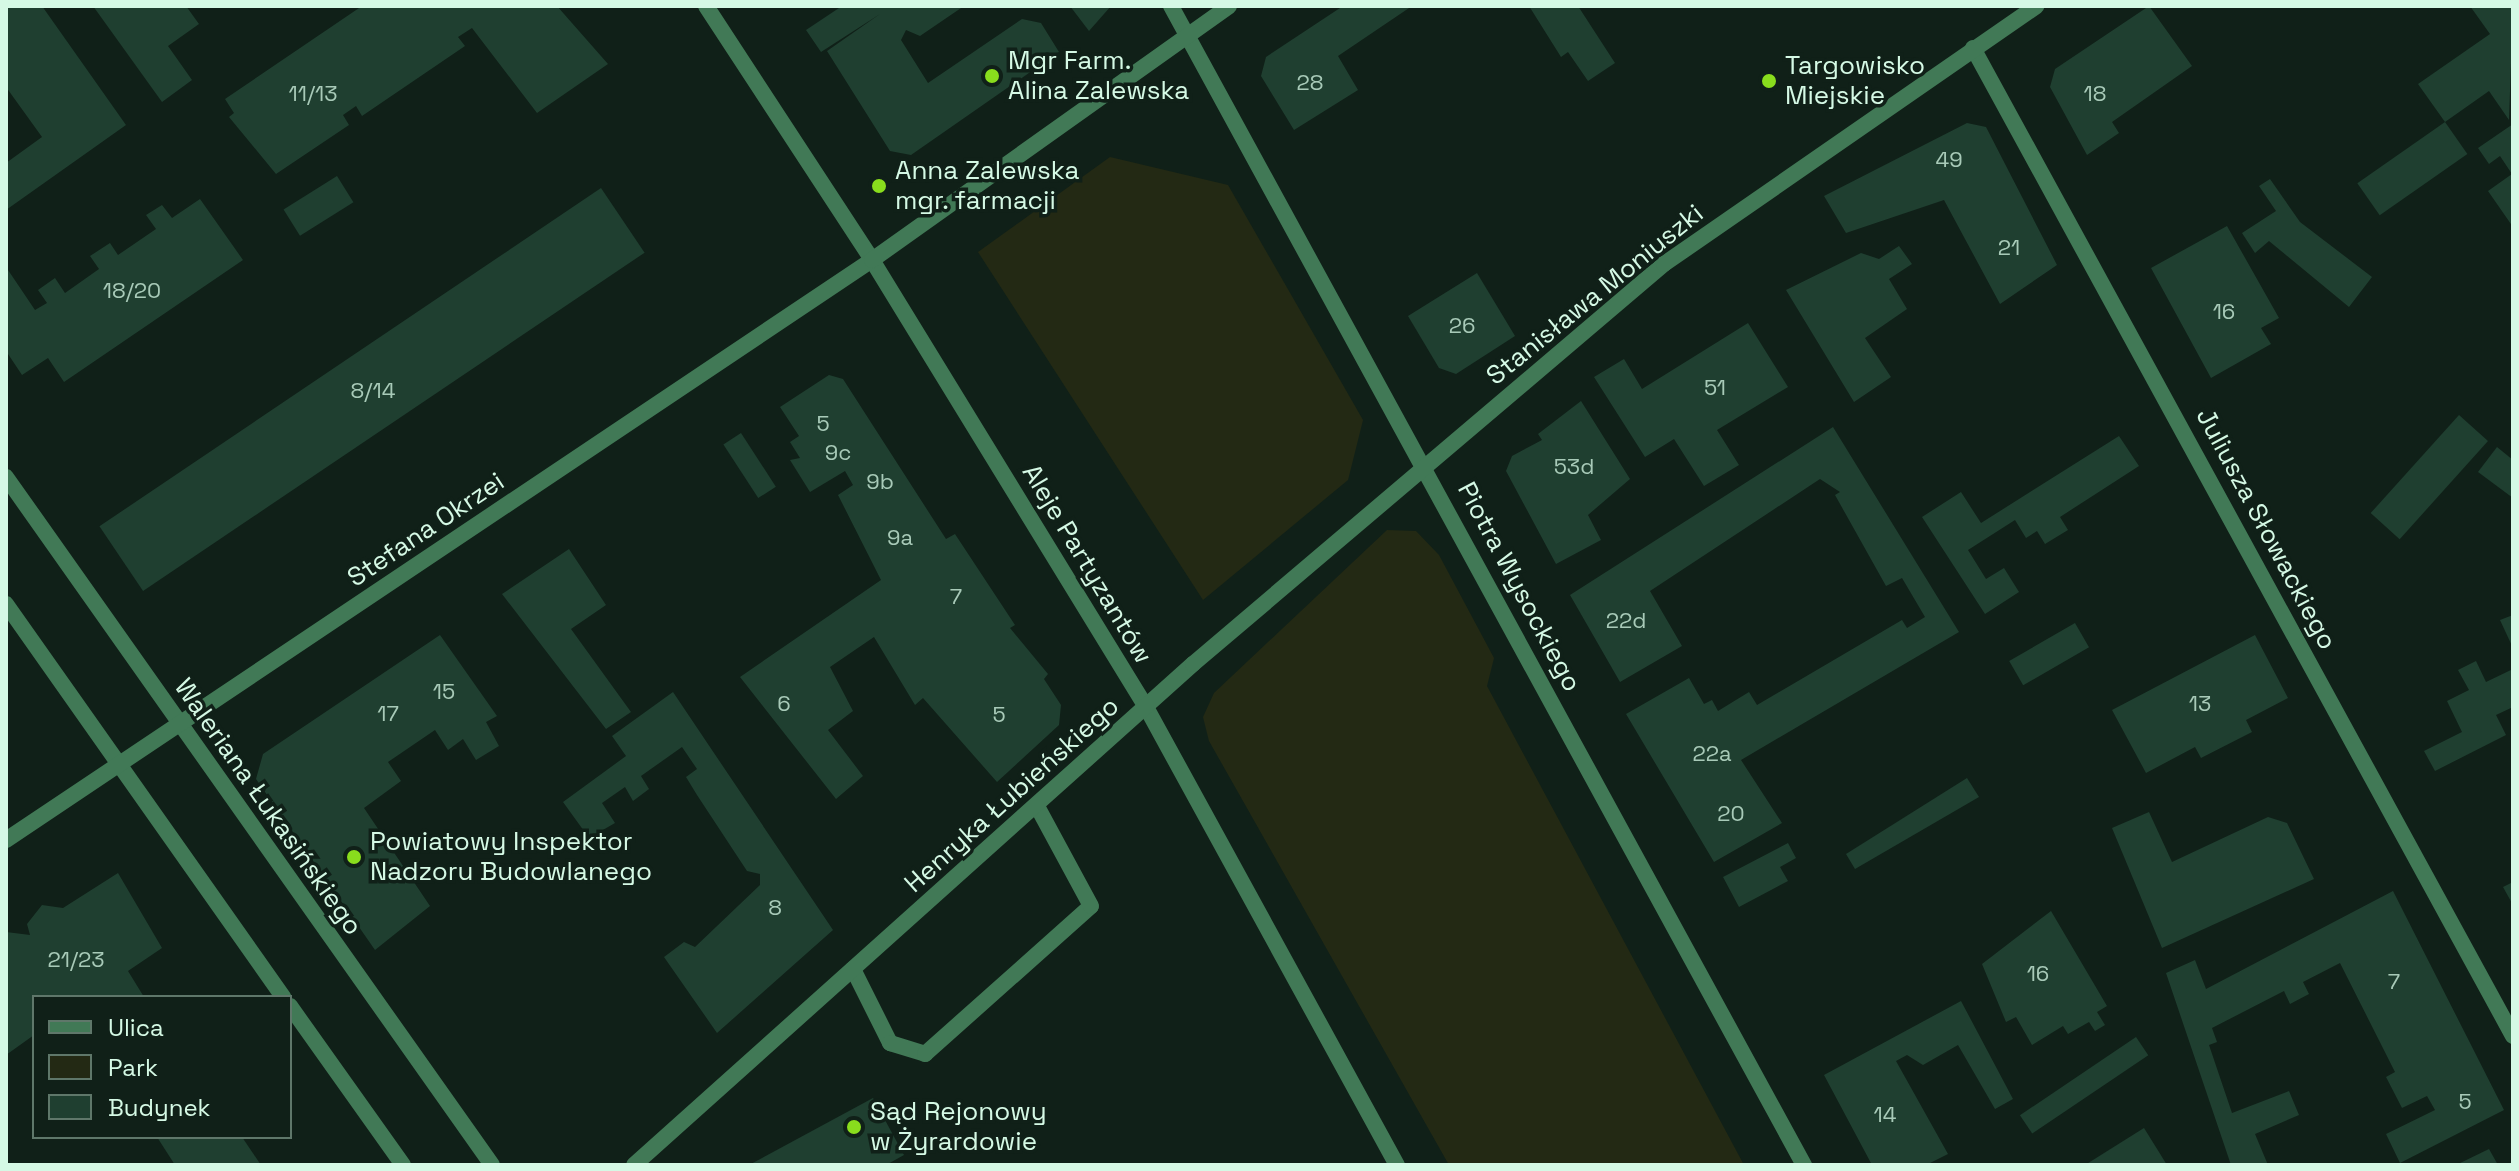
<!DOCTYPE html>
<html>
<head>
<meta charset="utf-8">
<style>
  body { margin:0 }
  #map { position:relative; width:2519px; height:1171px; overflow:hidden; background:#102018; font-family:"Space Grotesk",sans-serif }
  div>[style] { position:absolute }
  [style*='--x'] { left:calc(var(--x)*1px); top:calc(var(--y)*1px); width:calc(var(--w)*1px); rotate:calc(var(--a)*1deg) }
  .green>* { inset:0; background:#232914 }
  .building>* { inset:0; background:#1f3f30; transform-origin:0 0 }
  .lane>* { height:16px; margin:-8px; padding:0 8px; transform-origin:8px; border-radius:8px; background:#417956 }
  .street>* { height:16px; margin:-8px; padding:0 8px; transform-origin:8px; border-radius:8px; background:#417956 }
  .dots>* { width:22px; height:22px; translate:-50% -50%; box-sizing:border-box; border:4px solid #102018; border-radius:50% }
  span { translate:-50% -50%; white-space:nowrap; text-align:center; line-height:1.15; -webkit-text-stroke:7px #102018; paint-order:stroke }
  .number-label { font-size:22px; color:#a8cab8 }
  .number-label span { -webkit-text-stroke-width:0 }
  .poi-label { font-size:26px; color:#d5f9e5 }
  .left { translate:0 -50%; text-align:left }
  .street-label { font-size:26px; color:#d5f9e5 }
  .frame { position:absolute; inset:0; border:8px solid #d5f9e5; pointer-events:none }
  .legend { position:absolute; left:32px; top:995px; width:260px; height:144px; box-sizing:border-box; background:#102018; border:2px solid #5f776a; margin:0; padding:10px 14px; list-style:none; font-size:24px; color:#d5f9e5 }
  .legend li { display:flex; align-items:center; gap:16px; height:40px }
  .legend b { width:40px; border:2px solid #5f776a }
</style>
</head>
<body>
<div id="map">
  <div class="green">
    <div style="clip-path:polygon(1110px 157px,1228px 185px,1363px 420px,1348px 480px,1203px 600px,978px 252px)"></div>
    <div style="clip-path:polygon(1387px 530px,1416px 531px,1439px 555px,1494px 658px,1487px 686px,1744px 1165px,1449px 1165px,1209px 741px,1203px 717px,1214px 693px)"></div>
  </div>
  <div class="building">
    <div style="clip-path:polygon(6px 6px,42px 6px,126px 125px,6px 210px,6px 163px,42px 137px,6px 87px)"></div>
    <div style="clip-path:polygon(93px 6px,186px 6px,199px 24px,168px 46px,192px 80px,162px 102px)"></div>
    <div style="clip-path:polygon(362px 6px,557px 6px,608px 64px,537px 113px,472px 28px,458px 37px,465px 46px,362px 116px,356px 106px,343px 115px,349px 125px,276px 174px,229px 117px,234px 113px,225px 99px)"></div>
    <div style="clip-path:polygon(842px 6px,964px 6px,920px 36px,906px 30px,901px 40px,928px 83px,1022px 19px,1041px 23px,1059px 52px,911px 155px,890px 151px,827px 51px,880px 14px,821px 52px,806px 30px)"></div>
    <div style="clip-path:polygon(1070px 6px,1111px 6px,1089px 31px)"></div>
    <div style="clip-path:polygon(1343px 6px,1412px 6px,1338px 56px,1358px 90px,1294px 130px,1261px 76px,1266px 57px)"></div>
    <div style="clip-path:polygon(1529px 6px,1578px 6px,1615px 63px,1588px 81px,1568px 52px,1561px 57px)"></div>
    <div style="clip-path:polygon(2149px 6px,2192px 66px,2112px 122px,2119px 133px,2087px 155px,2050px 87px,2055px 69px)"></div>
    <div style="clip-path:polygon(2470px 6px,2513px 6px,2509px 120px,2489px 91px,2445px 122px,2418px 84px,2490px 34px)"></div>
    <div style="left:2445px;top:122px;width:39px;height:107px;rotate:55deg"></div>
    <div style="clip-path:polygon(1967px 123px,1986px 127px,2057px 265px,2000px 304px,1944px 200px,1846px 233px,1824px 196px)"></div>
    <div style="clip-path:polygon(2513px 124px,2513px 227px,2488px 191px,2512px 174px,2500px 156px,2489px 164px,2478px 148px)"></div>
    <div style="left:337px;top:176px;width:31px;height:63px;rotate:58deg"></div>
    <div style="clip-path:polygon(2270px 179px,2300px 222px,2372px 277px,2349px 307px,2269px 241px,2255px 253px,2242px 233px,2276px 211px,2259px 186px)"></div>
    <div style="left:601px;top:188px;width:78px;height:605px;rotate:56deg"></div>
    <div style="clip-path:polygon(200px 199px,243px 260px,64px 382px,48px 358px,22px 375px,6px 351px,6px 267px,35px 310px,47px 303px,38px 290px,55px 278px,65px 293px,99px 269px,90px 256px,110px 243px,118px 255px,156px 229px,146px 215px,162px 205px,172px 218px)"></div>
    <div style="clip-path:polygon(2227px 226px,2279px 318px,2261px 328px,2271px 344px,2211px 378px,2151px 268px)"></div>
    <div style="clip-path:polygon(1899px 246px,1912px 264px,1889px 279px,1907px 309px,1865px 338px,1891px 377px,1854px 402px,1786px 290px,1861px 253px,1879px 259px)"></div>
    <div style="clip-path:polygon(1477px 273px,1515px 336px,1456px 374px,1439px 368px,1408px 316px)"></div>
    <div style="clip-path:polygon(1748px 323px,1788px 387px,1717px 430px,1739px 465px,1704px 486px,1674px 439px,1645px 457px,1594px 377px,1624px 359px,1642px 389px)"></div>
    <div style="clip-path:polygon(829px 375px,843px 379px,946px 539px,955px 534px,1015px 625px,1010px 628px,1048px 674px,1044px 679px,1061px 705px,1059px 725px,997px 782px,923px 698px,915px 705px,874px 637px,830px 667px,853px 711px,828px 730px,863px 776px,836px 799px,740px 677px,881px 580px,838px 495px,853px 485px,845px 471px,810px 492px,790px 460px,800px 458px,790px 442px,799px 436px,780px 407px)"></div>
    <div style="clip-path:polygon(1581px 401px,1630px 479px,1588px 515px,1601px 540px,1556px 564px,1506px 471px,1512px 456px,1542px 440px,1538px 434px)"></div>
    <div style="left:2459px;top:415px;width:39px;height:132px;rotate:42deg"></div>
    <div style="clip-path:polygon(1833px 427px,1959px 632px,1741px 760px,1782px 823px,1714px 862px,1626px 714px,1689px 678px,1704px 704px,1712px 700px,1718px 711px,1749px 692px,1757px 705px,1902px 620px,1907px 628px,1925px 617px,1902px 578px,1886px 586px,1835px 495px,1840px 492px,1820px 479px,1650px 591px,1682px 646px,1620px 682px,1570px 595px)"></div>
    <div style="left:741px;top:433px;width:64px;height:21px;rotate:57deg"></div>
    <div style="clip-path:polygon(2119px 436px,2139px 466px,2060px 517px,2068px 530px,2045px 544px,2037px 531px,2026px 538px,2015px 520px,1968px 550px,1986px 579px,2004px 568px,2019px 592px,1985px 614px,1922px 517px,1961px 492px,1981px 523px)"></div>
    <div style="clip-path:polygon(2497px 447px,2513px 460px,2513px 498px,2478px 472px)"></div>
    <div style="clip-path:polygon(569px 549px,606px 605px,571px 629px,631px 712px,606px 729px,502px 594px)"></div>
    <div style="clip-path:polygon(2513px 615px,2513px 648px,2500px 620px)"></div>
    <div style="left:2075px;top:623px;width:28px;height:76px;rotate:60deg"></div>
    <div style="clip-path:polygon(440px 635px,497px 716px,486px 722px,499px 746px,476px 760px,463px 739px,448px 750px,435px 730px,388px 762px,401px 781px,364px 808px,430px 906px,375px 950px,256px 779px,263px 754px)"></div>
    <div style="clip-path:polygon(2255px 635px,2288px 698px,2246px 720px,2252px 732px,2201px 758px,2195px 747px,2146px 773px,2112px 710px)"></div>
    <div style="clip-path:polygon(2476px 661px,2486px 682px,2513px 669px,2513px 707px,2496px 715px,2506px 735px,2435px 771px,2424px 751px,2462px 732px,2447px 701px,2469px 690px,2458px 670px)"></div>
    <div style="clip-path:polygon(673px 692px,833px 930px,717px 1033px,664px 957px,684px 942px,695px 947px,760px 885px,760px 874px,747px 871px,697px 795px,686px 777px,697px 769px,682px 747px,641px 776px,649px 789px,633px 801px,625px 787px,602px 803px,615px 823px,589px 838px,563px 802px,626px 756px,612px 736px)"></div>
    <div style="clip-path:polygon(1967px 778px,1979px 797px,1855px 869px,1846px 854px)"></div>
    <div style="clip-path:polygon(2149px 812px,2172px 862px,2268px 817px,2287px 823px,2314px 879px,2162px 948px,2112px 828px)"></div>
    <div style="clip-path:polygon(1788px 843px,1796px 858px,1780px 867px,1788px 881px,1739px 907px,1723px 877px)"></div>
    <div style="clip-path:polygon(118px 873px,162px 948px,128px 971px,144px 997px,34px 997px,34px 1035px,6px 1055px,6px 932px,30px 935px,27px 924px,42px 905px,63px 908px)"></div>
    <div style="clip-path:polygon(2513px 882px,2513px 905px,2503px 887px)"></div>
    <div style="clip-path:polygon(2393px 891px,2504px 1110px,2400px 1163px,2386px 1134px,2435px 1110px,2427px 1096px,2402px 1108px,2386px 1077px,2395px 1072px,2340px 963px,2303px 982px,2309px 994px,2290px 1004px,2284px 991px,2212px 1028px,2217px 1042px,2209px 1045px,2232px 1113px,2289px 1091px,2299px 1115px,2255px 1134px,2268px 1165px,2231px 1165px,2166px 973px,2195px 960px,2206px 989px)"></div>
    <div style="clip-path:polygon(2051px 911px,2107px 1006px,2097px 1012px,2105px 1025px,2095px 1031px,2089px 1022px,2068px 1034px,2063px 1026px,2032px 1045px,2016px 1017px,2006px 1022px,1982px 964px)"></div>
    <div style="clip-path:polygon(1961px 1001px,2013px 1099px,1995px 1109px,1958px 1045px,1923px 1065px,1907px 1055px,1896px 1061px,1948px 1154px,1926px 1165px,1872px 1165px,1824px 1075px)"></div>
    <div style="left:2136px;top:1037px;width:22px;height:140px;rotate:56deg"></div>
    <div style="clip-path:polygon(873px 1098px,904px 1155px,886px 1165px,749px 1165px)"></div>
    <div style="clip-path:polygon(2144px 1128px,2167px 1165px,2085px 1165px)"></div>
    <div style="clip-path:polygon(157px 1137px,242px 1137px,261px 1165px,175px 1165px)"></div>
    <div style="clip-path:polygon(2489px 1149px,2498px 1165px,2456px 1165px)"></div>
  </div>
  <div class="lane">
    <div style="--x:853;--y:969;--w:83;--a:63.4"></div>
    <div style="--x:890;--y:1043;--w:37;--a:17"></div>
    <div style="--x:925;--y:1054;--w:222;--a:-41.7"></div>
    <div style="--x:1091;--y:906;--w:114;--a:-118.4"></div>
  </div>
  <div class="street">
    <div style="--x:706;--y:6;--w:303;--a:56.8"></div>
    <div style="--x:872;--y:260;--w:524;--a:58.49"></div>
    <div style="--x:1146;--y:707;--w:522;--a:61.28"></div>
    <div style="--x:1171;--y:6;--w:1321;--a:61.36"></div>
    <div style="--x:1973;--y:48;--w:1126;--a:61.34"></div>
    <div style="--x:6;--y:477;--w:842;--a:54.76"></div>
    <div style="--x:6;--y:604;--w:481;--a:54.8"></div>
    <div style="--x:6;--y:840;--w:1042;--a:-33.81"></div>
    <div style="--x:872;--y:260;--w:438;--a:-35.4"></div>
    <div style="--x:290;--y:1006;--w:195;--a:54.6"></div>
    <div style="--x:634;--y:1165;--w:751;--a:-41.87"></div>
    <div style="--x:1193;--y:664;--w:618;--a:-40.34"></div>
    <div style="--x:1664;--y:264;--w:453;--a:-34.7"></div>
  </div>
  <div class="dots">
    <div style="left:992px;top:76px;background:#89dd1d"></div>
    <div style="left:1769px;top:81px;background:#89dd1d"></div>
    <div style="left:879px;top:186px;background:#89dd1d"></div>
    <div style="left:354px;top:857px;background:#89dd1d"></div>
    <div style="left:854px;top:1127px;background:#89dd1d"></div>
  </div>
  <div class="number-label">
    <span style="left:1310px;top:83px">28</span>
    <span style="left:313px;top:94px">11/13</span>
    <span style="left:2095px;top:94px">18</span>
    <span style="left:1949px;top:160px">49</span>
    <span style="left:2009px;top:248px">21</span>
    <span style="left:132px;top:291px">18/20</span>
    <span style="left:2224px;top:312px">16</span>
    <span style="left:1462px;top:326px">26</span>
    <span style="left:1715px;top:388px">51</span>
    <span style="left:373px;top:391px">8/14</span>
    <span style="left:823px;top:424px">5</span>
    <span style="left:838px;top:453px">9c</span>
    <span style="left:1574px;top:467px">53d</span>
    <span style="left:880px;top:482px">9b</span>
    <span style="left:900px;top:538px">9a</span>
    <span style="left:956px;top:597px">7</span>
    <span style="left:1626px;top:621px">22d</span>
    <span style="left:444px;top:692px">15</span>
    <span style="left:784px;top:704px">6</span>
    <span style="left:2200px;top:704px">13</span>
    <span style="left:388px;top:714px">17</span>
    <span style="left:999px;top:715px">5</span>
    <span style="left:1712px;top:754px">22a</span>
    <span style="left:1731px;top:814px">20</span>
    <span style="left:775px;top:908px">8</span>
    <span style="left:76px;top:960px">21/23</span>
    <span style="left:2038px;top:974px">16</span>
    <span style="left:2394px;top:982px">7</span>
    <span style="left:2465px;top:1102px">5</span>
    <span style="left:1885px;top:1115px">14</span>
  </div>
  <div class="poi-label">
    <span class="left" style="left:1008px;top:76px">Mgr Farm.<br>Alina Zalewska</span>
    <span class="left" style="left:1785px;top:81px">Targowisko<br>Miejskie</span>
    <span class="left" style="left:895px;top:186px">Anna Zalewska<br>mgr. farmacji</span>
    <span class="left" style="left:370px;top:857px">Powiatowy Inspektor<br>Nadzoru Budowlanego</span>
    <span class="left" style="left:870px;top:1127px">Sąd Rejonowy<br>w Żyrardowie</span>
  </div>
  <div class="street-label">
    <span style="left:1595px;top:295px;rotate:-39deg">Stanisława Moniuszki</span>
    <span style="left:2266px;top:529px;rotate:62deg">Juliusza Słowackiego</span>
    <span style="left:426px;top:530px;rotate:-34deg">Stefana Okrzei</span>
    <span style="left:1087px;top:564px;rotate:59deg">Aleje Partyzantów</span>
    <span style="left:1519px;top:587px;rotate:62deg">Piotra Wysockiego</span>
    <span style="left:1012px;top:795px;rotate:-42deg">Henryka Łubieńskiego</span>
    <span style="left:268px;top:807px;rotate:55deg">Waleriana Łukasińskiego</span>
  </div>
  <div class="frame"></div>
  <ul class="legend">
  <li><b style="height:10px;background:#417956"></b>Ulica</li>
  <li><b style="height:22px;background:#232914"></b>Park</li>
  <li><b style="height:22px;background:#1f3f30"></b>Budynek</li>
  </ul>
</div>
</body>
</html>
